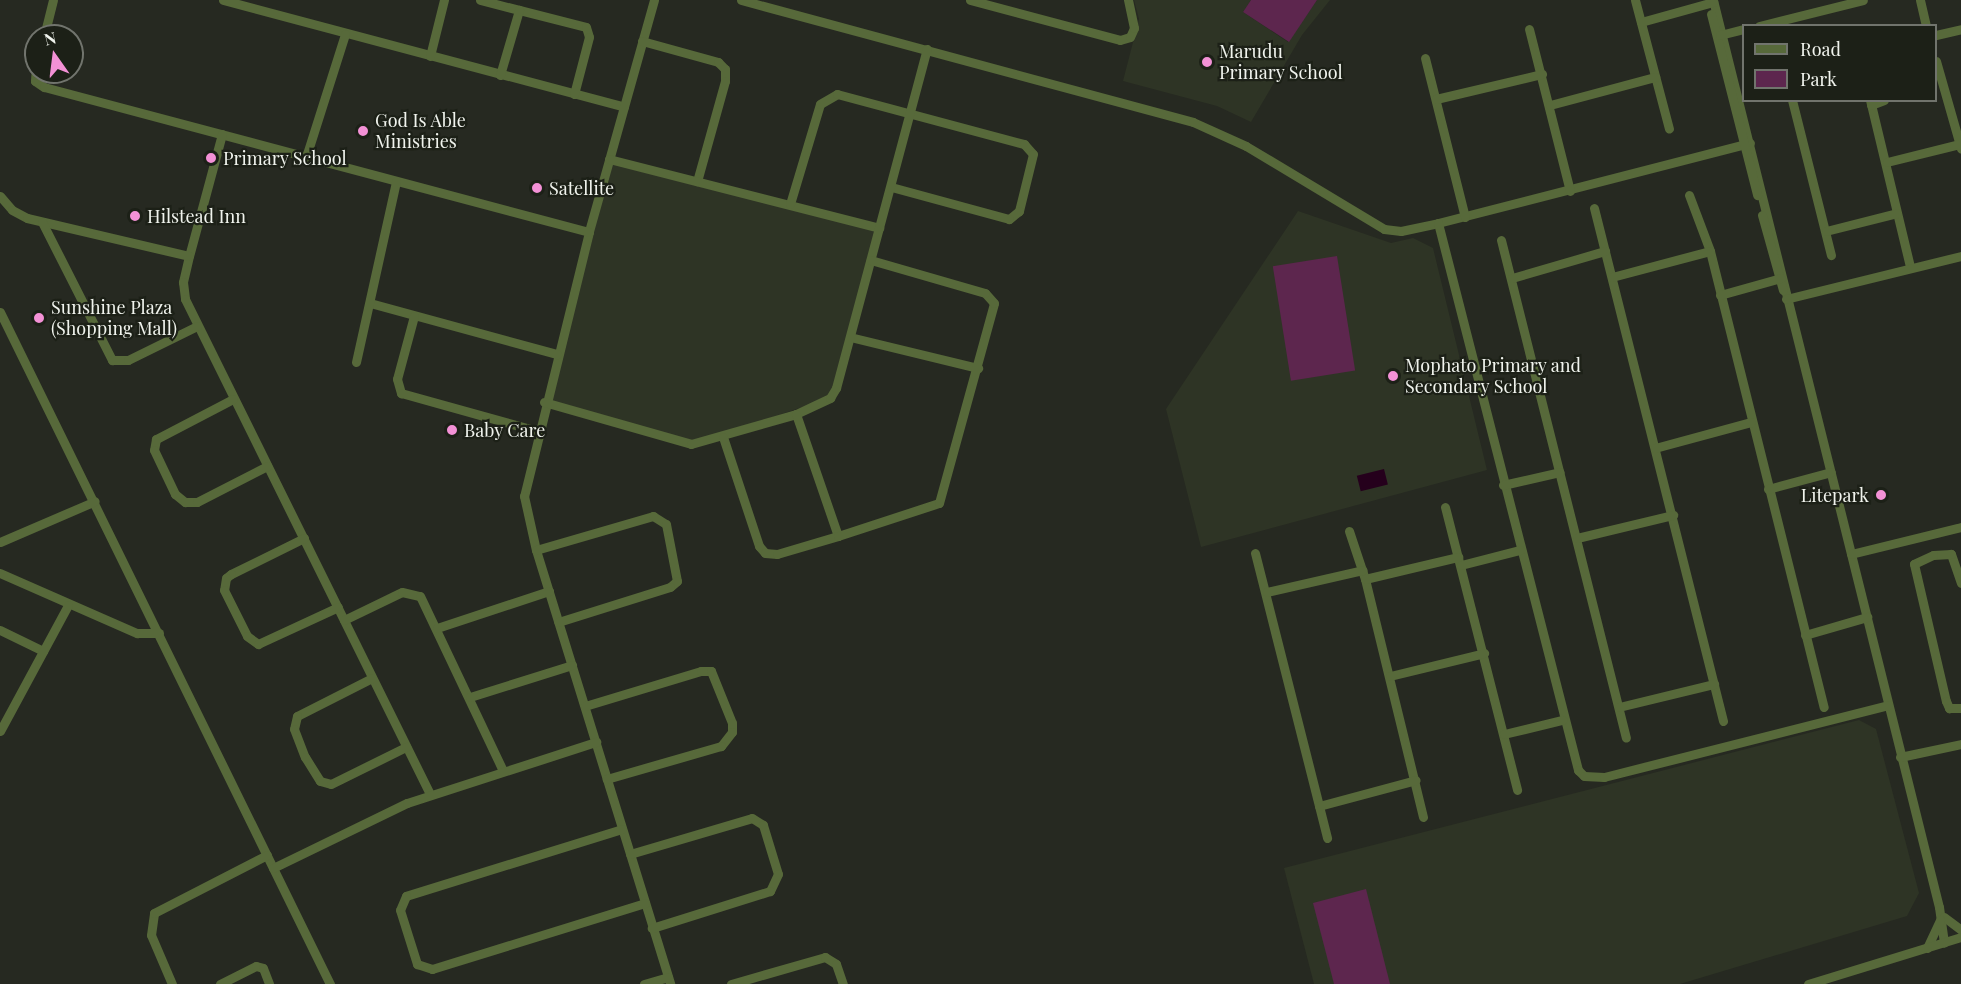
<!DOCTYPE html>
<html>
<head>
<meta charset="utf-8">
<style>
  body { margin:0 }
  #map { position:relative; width:1961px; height:984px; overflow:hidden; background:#262921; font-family:"Playfair Display",serif }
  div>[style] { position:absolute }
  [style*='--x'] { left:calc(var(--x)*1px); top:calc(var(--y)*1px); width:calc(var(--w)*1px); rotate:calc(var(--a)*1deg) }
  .built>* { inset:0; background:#2e3425 }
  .green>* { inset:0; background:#5d264e; transform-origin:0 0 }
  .water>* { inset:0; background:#25001c; transform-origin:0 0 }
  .minor>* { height:9px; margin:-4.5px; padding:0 4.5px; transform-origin:4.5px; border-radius:4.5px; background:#57693a }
  .dots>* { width:16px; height:16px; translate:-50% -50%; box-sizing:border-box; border:3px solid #1c2017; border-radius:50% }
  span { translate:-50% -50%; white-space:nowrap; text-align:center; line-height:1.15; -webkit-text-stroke:4.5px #1c2017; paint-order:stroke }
  .poi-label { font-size:18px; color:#f0f3ed }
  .left { translate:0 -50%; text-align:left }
  .right { translate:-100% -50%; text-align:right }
  .legend { position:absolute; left:1742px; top:24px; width:195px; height:78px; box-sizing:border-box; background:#1c2017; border:2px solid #71746d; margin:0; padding:8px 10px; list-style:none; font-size:18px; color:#f0f3ed }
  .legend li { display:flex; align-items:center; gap:12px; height:30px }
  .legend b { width:30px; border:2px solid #71746d }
  .north { position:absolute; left:24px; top:24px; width:60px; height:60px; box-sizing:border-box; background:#1c2017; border:2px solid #71746d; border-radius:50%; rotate:346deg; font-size:16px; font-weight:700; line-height:24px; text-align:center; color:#f0f3ed }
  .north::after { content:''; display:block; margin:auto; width:21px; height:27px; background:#f391d6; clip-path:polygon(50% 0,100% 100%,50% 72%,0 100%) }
</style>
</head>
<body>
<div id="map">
  <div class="built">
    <div style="clip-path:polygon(1134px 0,1251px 0,1243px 12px,1288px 42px,1317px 0,1330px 0,1302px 35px,1251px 122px,1217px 106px,1123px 81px,1139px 19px)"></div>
    <div style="clip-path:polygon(609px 159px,879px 228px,830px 398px,691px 444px,544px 402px)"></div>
    <div style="clip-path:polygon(1298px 211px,1391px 243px,1413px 238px,1433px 248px,1487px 470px,1201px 547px,1166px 409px)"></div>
    <div style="clip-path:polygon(1859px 720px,1876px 729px,1919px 893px,1907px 916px,1680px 984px,1314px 984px,1284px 868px)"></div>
  </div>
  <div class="green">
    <div style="clip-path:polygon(1251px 0,1317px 0,1289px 42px,1243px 12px)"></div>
    <div style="left:1337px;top:256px;width:116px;height:65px;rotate:81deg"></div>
    <div style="clip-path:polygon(1366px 889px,1390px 984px,1334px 984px,1313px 903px)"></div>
  </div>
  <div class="water">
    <div style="left:1384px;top:469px;width:16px;height:28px;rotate:76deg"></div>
  </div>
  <div class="minor">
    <div style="--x:223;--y:0;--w:415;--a:14.9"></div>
    <div style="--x:480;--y:0;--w:109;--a:14.3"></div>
    <div style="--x:586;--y:27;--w:10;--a:73"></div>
    <div style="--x:589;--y:37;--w:59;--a:104.7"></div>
    <div style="--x:654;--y:0;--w:241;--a:105.7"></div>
    <div style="--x:589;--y:232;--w:272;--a:103.8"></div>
    <div style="--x:524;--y:496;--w:55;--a:77.5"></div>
    <div style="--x:536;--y:550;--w:454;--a:72.8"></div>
    <div style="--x:741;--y:0;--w:468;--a:15.1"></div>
    <div style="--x:1193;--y:122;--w:58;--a:24.4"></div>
    <div style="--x:1246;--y:146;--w:161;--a:31"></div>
    <div style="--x:1384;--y:229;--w:17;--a:7"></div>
    <div style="--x:1401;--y:231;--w:38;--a:-12"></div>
    <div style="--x:1438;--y:223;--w:322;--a:-14.4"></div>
    <div style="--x:970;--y:0;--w:155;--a:14.9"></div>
    <div style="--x:1120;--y:40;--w:10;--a:-17"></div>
    <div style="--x:1130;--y:37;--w:10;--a:-66"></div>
    <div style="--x:1134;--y:28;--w:29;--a:-102"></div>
    <div style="--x:1635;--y:0;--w:133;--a:75.2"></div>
    <div style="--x:1713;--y:0;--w:935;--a:76.01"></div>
    <div style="--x:1939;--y:907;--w:36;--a:82"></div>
    <div style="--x:1920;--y:0;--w:27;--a:77"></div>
    <div style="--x:1711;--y:14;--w:187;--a:75.7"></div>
    <div style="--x:1641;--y:22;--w:75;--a:-15.5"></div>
    <div style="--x:1759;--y:26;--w:107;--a:-14"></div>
    <div style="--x:1529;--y:29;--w:167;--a:75.8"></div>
    <div style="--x:1720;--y:35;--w:25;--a:-14"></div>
    <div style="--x:1936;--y:35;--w:26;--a:-13"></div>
    <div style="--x:44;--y:36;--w:37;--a:-76"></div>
    <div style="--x:642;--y:41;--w:79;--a:15.4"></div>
    <div style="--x:718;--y:62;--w:10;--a:45"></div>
    <div style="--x:725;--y:69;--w:12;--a:90"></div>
    <div style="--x:725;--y:81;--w:104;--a:105.6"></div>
    <div style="--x:430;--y:56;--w:58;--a:-76"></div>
    <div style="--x:1425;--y:58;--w:164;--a:75.9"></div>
    <div style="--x:1936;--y:61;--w:91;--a:74.1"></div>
    <div style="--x:36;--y:66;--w:15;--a:94"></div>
    <div style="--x:35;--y:81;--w:11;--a:34"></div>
    <div style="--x:44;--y:87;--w:564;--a:14.9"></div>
    <div style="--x:500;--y:75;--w:68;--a:-73.7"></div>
    <div style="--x:1436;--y:99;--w:109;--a:-13.3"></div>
    <div style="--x:1792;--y:100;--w:160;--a:75.9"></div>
    <div style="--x:1870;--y:100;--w:171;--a:76.5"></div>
    <div style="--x:1550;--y:105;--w:109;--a:-14.9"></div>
    <div style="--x:1871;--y:105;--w:14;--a:-21"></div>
    <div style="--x:222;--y:134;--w:126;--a:105.1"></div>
    <div style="--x:189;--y:256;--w:27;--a:103"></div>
    <div style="--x:183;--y:282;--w:17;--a:83"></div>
    <div style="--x:185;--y:299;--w:552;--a:63.67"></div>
    <div style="--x:306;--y:157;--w:129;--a:-72.4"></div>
    <div style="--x:609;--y:159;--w:279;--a:14.3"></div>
    <div style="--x:1887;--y:162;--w:75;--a:-13.9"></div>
    <div style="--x:1689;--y:195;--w:60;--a:69.4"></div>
    <div style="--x:1710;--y:251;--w:470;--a:76"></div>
    <div style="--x:0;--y:196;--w:18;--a:49"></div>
    <div style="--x:12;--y:210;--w:17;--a:28"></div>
    <div style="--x:27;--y:218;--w:166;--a:13.2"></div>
    <div style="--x:790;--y:204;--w:104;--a:-73.3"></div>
    <div style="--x:820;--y:104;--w:20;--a:-30"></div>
    <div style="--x:837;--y:94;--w:194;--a:15"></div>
    <div style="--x:1024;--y:144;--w:13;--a:48"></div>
    <div style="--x:1033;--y:154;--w:59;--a:103.8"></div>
    <div style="--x:1019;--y:211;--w:13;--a:141"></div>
    <div style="--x:1009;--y:219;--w:122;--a:-164.8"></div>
    <div style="--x:1594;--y:208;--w:529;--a:75.88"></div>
    <div style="--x:1762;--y:215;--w:78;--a:74.4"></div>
    <div style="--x:42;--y:222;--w:155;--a:63.1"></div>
    <div style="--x:112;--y:360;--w:16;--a:0"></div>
    <div style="--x:128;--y:360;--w:77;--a:-26.2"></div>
    <div style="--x:1438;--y:223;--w:565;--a:75.64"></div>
    <div style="--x:1578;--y:770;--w:8;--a:45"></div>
    <div style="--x:1584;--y:776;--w:20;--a:3"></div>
    <div style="--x:1604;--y:777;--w:293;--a:-14.2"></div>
    <div style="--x:1826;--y:231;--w:73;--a:-14.2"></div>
    <div style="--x:1501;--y:240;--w:513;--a:75.91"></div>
    <div style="--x:1612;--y:277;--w:101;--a:-14.9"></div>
    <div style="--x:1512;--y:278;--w:97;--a:-16.2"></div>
    <div style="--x:1720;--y:295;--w:63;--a:-15.6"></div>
    <div style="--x:1786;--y:299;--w:180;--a:-13.8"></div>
    <div style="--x:370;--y:303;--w:194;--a:15.3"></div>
    <div style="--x:0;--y:312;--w:749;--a:63.85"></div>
    <div style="--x:414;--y:316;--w:65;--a:105.1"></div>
    <div style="--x:397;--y:379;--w:15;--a:74"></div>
    <div style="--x:401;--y:393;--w:141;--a:15.6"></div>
    <div style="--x:850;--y:337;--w:132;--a:13.6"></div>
    <div style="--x:356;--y:362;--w:185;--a:-77.5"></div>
    <div style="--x:233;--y:399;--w:87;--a:152.5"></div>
    <div style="--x:156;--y:439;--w:11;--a:100"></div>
    <div style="--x:154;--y:450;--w:49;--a:64.5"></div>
    <div style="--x:175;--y:494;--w:13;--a:39"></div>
    <div style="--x:185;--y:502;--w:12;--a:0"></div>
    <div style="--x:197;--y:502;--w:79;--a:-27.2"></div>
    <div style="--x:544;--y:402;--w:153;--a:15.9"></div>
    <div style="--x:691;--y:444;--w:109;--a:-15.9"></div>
    <div style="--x:796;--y:414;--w:38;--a:-25"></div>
    <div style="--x:830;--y:398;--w:12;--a:-59"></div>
    <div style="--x:836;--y:388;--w:351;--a:-75"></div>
    <div style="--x:796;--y:414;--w:129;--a:71"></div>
    <div style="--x:723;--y:437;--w:115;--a:71.7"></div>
    <div style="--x:759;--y:546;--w:9;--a:49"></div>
    <div style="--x:765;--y:553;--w:12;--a:5"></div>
    <div style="--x:777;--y:554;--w:64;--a:-16.4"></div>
    <div style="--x:838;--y:536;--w:106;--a:-18.1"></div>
    <div style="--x:939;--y:503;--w:207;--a:-74.6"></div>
    <div style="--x:994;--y:303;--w:13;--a:-132"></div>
    <div style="--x:985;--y:293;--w:119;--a:-163.9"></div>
    <div style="--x:1655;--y:448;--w:99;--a:-15.2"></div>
    <div style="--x:1503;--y:485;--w:58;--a:-12.8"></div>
    <div style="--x:1768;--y:489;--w:65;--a:-15.1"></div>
    <div style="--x:1445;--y:507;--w:292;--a:75.7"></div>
    <div style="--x:1349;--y:531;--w:51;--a:71.6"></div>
    <div style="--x:1365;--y:579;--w:245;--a:76.3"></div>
    <div style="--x:304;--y:538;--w:81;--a:153.7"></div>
    <div style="--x:231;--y:574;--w:6;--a:141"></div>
    <div style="--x:226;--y:578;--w:12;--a:99"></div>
    <div style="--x:224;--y:590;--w:51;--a:63.4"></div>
    <div style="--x:247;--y:636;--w:14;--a:36"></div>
    <div style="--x:258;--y:644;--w:88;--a:-24.8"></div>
    <div style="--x:1577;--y:538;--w:99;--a:-13.5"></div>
    <div style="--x:0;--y:542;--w:103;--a:-23.3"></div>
    <div style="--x:536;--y:550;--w:122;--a:-16.2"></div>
    <div style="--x:653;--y:516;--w:15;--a:32"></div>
    <div style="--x:666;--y:524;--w:58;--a:79.1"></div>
    <div style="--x:677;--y:581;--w:9;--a:139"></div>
    <div style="--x:670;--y:587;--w:117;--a:162.6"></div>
    <div style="--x:1255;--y:553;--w:294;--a:75.8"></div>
    <div style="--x:1851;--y:554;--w:113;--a:-13.8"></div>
    <div style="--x:1461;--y:565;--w:61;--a:-14.3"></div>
    <div style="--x:0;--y:573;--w:150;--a:23.7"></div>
    <div style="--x:137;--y:633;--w:22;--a:0"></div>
    <div style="--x:1365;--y:579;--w:96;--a:-13.3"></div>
    <div style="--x:1961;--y:583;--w:31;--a:-109"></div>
    <div style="--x:1951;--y:554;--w:18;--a:177"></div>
    <div style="--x:1933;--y:555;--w:21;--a:155"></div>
    <div style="--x:1914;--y:564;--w:141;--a:76.9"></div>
    <div style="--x:1946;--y:701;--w:8;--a:67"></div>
    <div style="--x:1949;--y:708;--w:12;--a:0"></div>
    <div style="--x:1267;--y:592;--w:98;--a:-12.9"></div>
    <div style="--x:344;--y:620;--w:64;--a:-25.8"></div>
    <div style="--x:402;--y:592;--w:18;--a:13"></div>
    <div style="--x:420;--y:596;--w:194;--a:64.6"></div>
    <div style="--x:437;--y:628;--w:118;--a:-18.3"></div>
    <div style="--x:0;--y:630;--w:48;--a:26"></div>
    <div style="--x:1805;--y:635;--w:65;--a:-16.2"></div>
    <div style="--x:1390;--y:676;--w:97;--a:-13.7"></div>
    <div style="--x:372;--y:678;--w:84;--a:153.1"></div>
    <div style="--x:297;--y:716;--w:13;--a:103"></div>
    <div style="--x:294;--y:729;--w:30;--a:69"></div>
    <div style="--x:305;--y:757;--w:28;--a:58"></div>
    <div style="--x:320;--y:781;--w:11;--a:15"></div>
    <div style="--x:331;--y:784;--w:84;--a:-26.3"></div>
    <div style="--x:470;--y:697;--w:107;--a:-17.4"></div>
    <div style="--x:585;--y:706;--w:121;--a:-16.8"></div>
    <div style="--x:701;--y:671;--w:10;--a:0"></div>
    <div style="--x:711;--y:671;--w:56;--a:68"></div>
    <div style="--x:732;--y:723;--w:9;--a:90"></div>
    <div style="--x:732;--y:732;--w:18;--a:128"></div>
    <div style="--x:721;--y:746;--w:119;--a:163.9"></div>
    <div style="--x:1619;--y:707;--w:98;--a:-13.6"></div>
    <div style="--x:0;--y:731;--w:143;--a:-61.6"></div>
    <div style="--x:1504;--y:734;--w:60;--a:-13.6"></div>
    <div style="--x:1900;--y:757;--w:62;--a:-12"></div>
    <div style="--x:1319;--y:806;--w:100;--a:-15"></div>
    <div style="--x:622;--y:829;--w:226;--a:162.8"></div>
    <div style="--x:406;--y:896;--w:15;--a:113"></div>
    <div style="--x:400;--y:910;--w:57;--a:72.5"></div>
    <div style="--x:417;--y:964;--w:16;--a:18"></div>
    <div style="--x:432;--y:969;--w:223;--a:-17.2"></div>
    <div style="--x:630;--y:854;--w:127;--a:-16.4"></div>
    <div style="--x:752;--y:818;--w:13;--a:32"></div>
    <div style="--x:763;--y:825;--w:51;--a:73"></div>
    <div style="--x:778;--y:874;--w:19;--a:115"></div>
    <div style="--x:770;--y:891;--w:124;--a:162.6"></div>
    <div style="--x:273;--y:868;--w:149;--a:-25.9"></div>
    <div style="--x:407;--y:803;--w:199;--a:-17.9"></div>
    <div style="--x:1944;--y:917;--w:21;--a:37"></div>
    <div style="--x:1927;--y:948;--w:31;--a:-65"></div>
    <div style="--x:172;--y:984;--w:53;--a:-113.2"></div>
    <div style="--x:151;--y:935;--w:22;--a:-82"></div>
    <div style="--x:154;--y:913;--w:127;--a:-27.2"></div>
    <div style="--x:220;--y:984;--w:40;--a:-26.6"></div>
    <div style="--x:256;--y:966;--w:7;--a:16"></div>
    <div style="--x:263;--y:968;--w:17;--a:69"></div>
    <div style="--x:644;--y:984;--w:25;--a:-16"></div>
    <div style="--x:731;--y:984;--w:98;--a:-16"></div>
    <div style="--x:825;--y:957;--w:13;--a:32"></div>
    <div style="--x:836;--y:964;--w:21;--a:71"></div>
    <div style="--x:1808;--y:984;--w:160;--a:-17.1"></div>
  </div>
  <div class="dots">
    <div style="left:1207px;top:62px;background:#f391d6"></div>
    <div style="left:363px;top:131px;background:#f391d6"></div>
    <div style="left:211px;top:158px;background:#f391d6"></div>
    <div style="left:537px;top:188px;background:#f391d6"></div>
    <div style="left:135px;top:216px;background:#f391d6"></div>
    <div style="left:39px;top:318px;background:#f391d6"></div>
    <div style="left:1393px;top:376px;background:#f391d6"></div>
    <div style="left:452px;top:430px;background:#f391d6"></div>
    <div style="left:1881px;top:495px;background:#f391d6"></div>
  </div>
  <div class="poi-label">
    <span class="left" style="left:1219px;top:62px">Marudu<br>Primary School</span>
    <span class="left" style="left:375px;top:131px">God Is Able<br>Ministries</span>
    <span class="left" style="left:223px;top:158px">Primary School</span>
    <span class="left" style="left:549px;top:188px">Satellite</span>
    <span class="left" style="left:147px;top:216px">Hilstead Inn</span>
    <span class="left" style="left:51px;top:318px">Sunshine Plaza<br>(Shopping Mall)</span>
    <span class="left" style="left:1405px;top:376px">Mophato Primary and<br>Secondary School</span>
    <span class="left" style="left:464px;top:430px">Baby Care</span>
    <span class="right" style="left:1869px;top:495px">Litepark</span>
  </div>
  <ul class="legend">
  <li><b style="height:8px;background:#57693a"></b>Road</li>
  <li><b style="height:16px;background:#5d264e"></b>Park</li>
  </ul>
  <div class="north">N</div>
</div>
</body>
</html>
